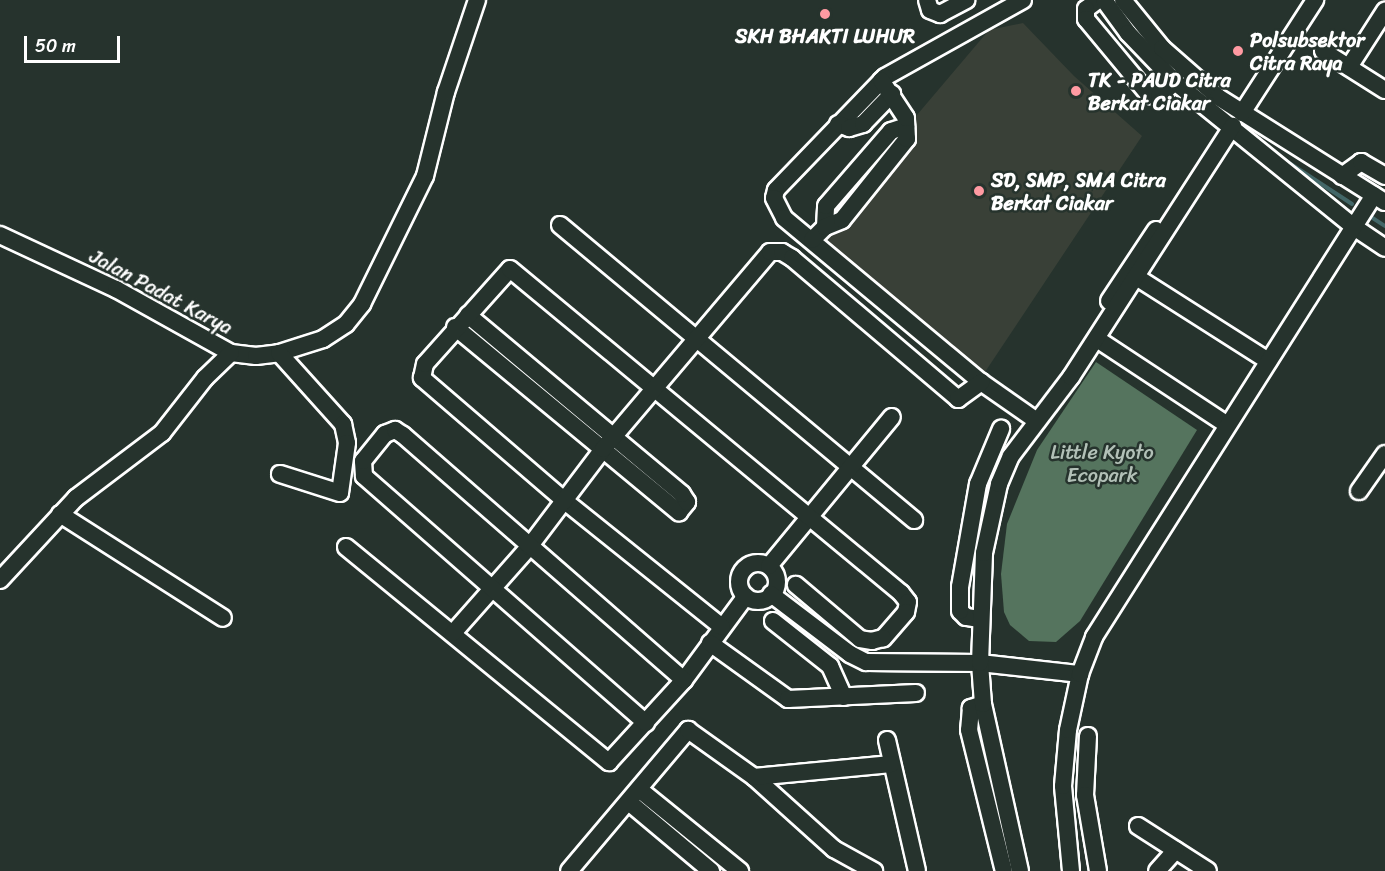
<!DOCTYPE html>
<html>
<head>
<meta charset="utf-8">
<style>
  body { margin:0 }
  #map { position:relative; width:1385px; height:871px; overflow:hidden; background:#26332d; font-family:Sriracha,sans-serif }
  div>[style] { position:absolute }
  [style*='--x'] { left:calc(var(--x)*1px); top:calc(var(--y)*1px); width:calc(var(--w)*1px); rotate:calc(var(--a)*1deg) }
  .built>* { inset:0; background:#394037 }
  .green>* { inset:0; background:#55745e }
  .stream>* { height:4px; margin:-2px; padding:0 2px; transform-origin:2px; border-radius:2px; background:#436768 }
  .roads { filter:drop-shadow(2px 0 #fff) drop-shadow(-2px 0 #fff) drop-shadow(0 2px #fff) drop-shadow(0 -2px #fff) }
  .minor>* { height:16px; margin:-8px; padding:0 8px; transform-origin:8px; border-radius:8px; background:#26332d }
  .minor>.ring { margin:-8px; padding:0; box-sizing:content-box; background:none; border:16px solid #26332d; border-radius:50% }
  .dots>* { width:16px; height:16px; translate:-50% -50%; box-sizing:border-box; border:3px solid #26332d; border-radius:50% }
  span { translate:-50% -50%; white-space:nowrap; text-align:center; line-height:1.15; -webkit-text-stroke:5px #26332d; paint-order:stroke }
  .poi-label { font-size:20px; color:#fff; font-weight:700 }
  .left { translate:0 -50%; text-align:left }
  .street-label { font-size:20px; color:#fff }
  .park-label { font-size:20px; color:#b2c0b7 }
  .scale { position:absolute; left:24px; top:36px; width:96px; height:27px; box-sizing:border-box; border:3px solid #fff; border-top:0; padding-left:8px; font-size:18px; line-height:21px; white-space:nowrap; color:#fff; -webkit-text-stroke:4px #26332d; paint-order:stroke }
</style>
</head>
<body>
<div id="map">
  <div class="built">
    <div style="clip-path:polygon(1023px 23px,1074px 76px,1142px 136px,983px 375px,816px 234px,989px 30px)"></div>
  </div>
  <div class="green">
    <div style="clip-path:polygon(1096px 362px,1197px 430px,1080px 621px,1056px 642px,1029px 641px,1010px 625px,1004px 612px,1001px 574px,1007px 524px,1037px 450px)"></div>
  </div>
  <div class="stream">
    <div style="--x:1280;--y:157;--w:86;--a:33.1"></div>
    <div style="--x:1368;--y:215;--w:20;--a:33"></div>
  </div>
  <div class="roads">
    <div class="minor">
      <div style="--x:927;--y:0;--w:10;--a:73"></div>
      <div style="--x:930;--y:10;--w:11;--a:22"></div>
      <div style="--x:940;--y:14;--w:30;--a:-28"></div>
      <div style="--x:1023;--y:0;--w:158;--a:150.8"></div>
      <div style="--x:885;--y:77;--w:157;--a:134"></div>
      <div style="--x:776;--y:190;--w:8;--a:104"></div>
      <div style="--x:774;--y:198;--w:22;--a:63"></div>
      <div style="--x:784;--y:218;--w:256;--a:39.8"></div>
      <div style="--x:981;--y:382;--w:68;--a:34.9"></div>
      <div style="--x:1098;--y:0;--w:15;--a:143"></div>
      <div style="--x:1086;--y:9;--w:10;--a:90"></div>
      <div style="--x:1086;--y:19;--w:99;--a:50.3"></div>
      <div style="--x:1149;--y:95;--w:10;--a:6"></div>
      <div style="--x:1159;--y:96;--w:21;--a:-41"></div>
      <div style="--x:1104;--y:0;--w:41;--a:54"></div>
      <div style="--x:1128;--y:33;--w:68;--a:46.2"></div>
      <div style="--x:1175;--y:82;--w:230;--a:39"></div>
      <div style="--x:1354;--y:227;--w:37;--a:34"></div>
      <div style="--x:1123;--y:0;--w:62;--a:50.9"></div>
      <div style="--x:1162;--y:48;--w:74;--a:41.2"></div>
      <div style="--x:1218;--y:97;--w:197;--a:32.2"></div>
      <div style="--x:1323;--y:51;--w:73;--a:32.2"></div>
      <div style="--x:1349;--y:67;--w:67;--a:-57.3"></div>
      <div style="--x:1242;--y:113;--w:135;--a:-57.1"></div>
      <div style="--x:838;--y:124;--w:12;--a:20"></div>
      <div style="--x:849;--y:128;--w:15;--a:-16"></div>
      <div style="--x:863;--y:124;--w:42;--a:-46"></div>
      <div style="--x:1342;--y:176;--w:24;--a:-36"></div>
      <div style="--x:1361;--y:162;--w:28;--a:30"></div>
      <div style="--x:560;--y:225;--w:461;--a:39.8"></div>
      <div style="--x:825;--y:227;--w:21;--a:-87"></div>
      <div style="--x:826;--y:206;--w:99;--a:-49.1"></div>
      <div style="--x:891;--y:131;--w:16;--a:-18"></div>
      <div style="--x:0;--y:235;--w:128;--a:25"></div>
      <div style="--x:116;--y:289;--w:132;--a:29.1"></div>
      <div style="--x:231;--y:353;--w:25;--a:7"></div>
      <div style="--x:256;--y:356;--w:23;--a:-7"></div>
      <div style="--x:279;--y:353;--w:46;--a:-17.7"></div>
      <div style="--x:323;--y:339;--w:27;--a:-33"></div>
      <div style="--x:346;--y:324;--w:26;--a:-51"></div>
      <div style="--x:362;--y:304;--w:143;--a:-63.8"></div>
      <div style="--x:425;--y:176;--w:87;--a:-76"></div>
      <div style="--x:446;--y:92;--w:97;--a:-71.4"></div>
      <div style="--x:812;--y:240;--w:18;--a:-45"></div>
      <div style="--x:825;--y:227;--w:18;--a:-22"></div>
      <div style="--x:842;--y:220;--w:104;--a:-51.3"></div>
      <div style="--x:907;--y:139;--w:21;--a:-93"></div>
      <div style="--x:906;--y:118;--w:45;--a:-123.3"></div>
      <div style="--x:1130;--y:273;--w:164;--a:32.5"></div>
      <div style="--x:1109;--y:301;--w:85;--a:-56.5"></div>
      <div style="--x:455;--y:327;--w:291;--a:39.6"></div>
      <div style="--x:679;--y:512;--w:13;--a:-51"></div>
      <div style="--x:687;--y:502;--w:9;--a:-122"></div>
      <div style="--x:682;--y:494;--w:279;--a:-140.1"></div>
      <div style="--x:1097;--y:339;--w:154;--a:33.4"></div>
      <div style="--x:279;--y:353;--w:96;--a:48"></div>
      <div style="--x:343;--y:424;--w:19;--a:78"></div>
      <div style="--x:347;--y:443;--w:50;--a:98"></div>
      <div style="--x:340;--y:493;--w:63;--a:-162.4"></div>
      <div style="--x:1359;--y:491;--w:45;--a:-54.9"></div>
      <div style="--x:60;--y:514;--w:193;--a:32.5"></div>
      <div style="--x:346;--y:547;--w:340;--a:39.3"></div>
      <div style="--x:609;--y:762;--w:111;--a:-47.6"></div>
      <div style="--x:684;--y:680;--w:104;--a:-53.6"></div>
      <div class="ring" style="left:739px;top:563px;width:22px;height:22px"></div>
      <div style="--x:769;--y:566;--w:193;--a:-50.5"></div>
      <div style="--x:0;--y:580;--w:112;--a:-47.2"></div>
      <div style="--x:76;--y:498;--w:108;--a:-37.1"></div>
      <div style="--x:162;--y:433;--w:70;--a:-52"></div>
      <div style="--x:205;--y:378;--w:36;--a:-44"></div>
      <div style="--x:771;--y:594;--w:99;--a:37.2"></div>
      <div style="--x:850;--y:654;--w:18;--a:27"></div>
      <div style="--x:866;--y:662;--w:114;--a:0.5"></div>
      <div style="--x:980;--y:663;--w:101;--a:6.3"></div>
      <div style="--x:979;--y:619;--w:13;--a:-171"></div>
      <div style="--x:966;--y:617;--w:8;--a:-135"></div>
      <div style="--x:960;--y:611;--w:24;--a:-90"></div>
      <div style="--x:960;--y:587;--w:105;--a:-80.1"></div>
      <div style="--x:978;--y:484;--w:60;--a:-67.3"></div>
      <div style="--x:773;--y:621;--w:73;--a:38.3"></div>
      <div style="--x:830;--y:666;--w:34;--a:66"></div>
      <div style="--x:722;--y:627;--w:201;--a:-141.3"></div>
      <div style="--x:565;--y:501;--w:189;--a:-139.3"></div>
      <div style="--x:422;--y:378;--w:14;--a:-78"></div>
      <div style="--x:425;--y:364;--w:127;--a:-48.2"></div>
      <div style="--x:510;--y:269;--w:508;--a:39.65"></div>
      <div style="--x:901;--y:593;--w:11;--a:52"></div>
      <div style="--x:908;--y:602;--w:10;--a:101"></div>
      <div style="--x:906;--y:612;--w:35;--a:131"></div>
      <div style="--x:883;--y:638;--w:11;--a:165"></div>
      <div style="--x:872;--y:641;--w:12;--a:-171"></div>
      <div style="--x:860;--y:639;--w:84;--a:-139.8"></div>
      <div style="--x:453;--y:633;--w:115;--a:-48.5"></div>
      <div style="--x:529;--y:547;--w:123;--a:-52.9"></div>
      <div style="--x:603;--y:449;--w:258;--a:-49.7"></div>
      <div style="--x:770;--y:252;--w:12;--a:0"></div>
      <div style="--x:782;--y:252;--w:12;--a:31"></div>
      <div style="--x:792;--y:258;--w:218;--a:40.3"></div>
      <div style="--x:958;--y:399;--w:29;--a:-36"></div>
      <div style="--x:710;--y:643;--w:96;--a:35.7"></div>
      <div style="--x:788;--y:699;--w:128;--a:-2.7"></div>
      <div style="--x:983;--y:704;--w:13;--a:162"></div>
      <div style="--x:971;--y:708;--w:22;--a:95"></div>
      <div style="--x:969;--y:730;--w:145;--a:76.1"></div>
      <div style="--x:646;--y:723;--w:375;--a:-138.8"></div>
      <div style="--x:364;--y:476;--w:15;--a:-94"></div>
      <div style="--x:363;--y:461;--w:35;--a:-51"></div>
      <div style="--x:385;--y:434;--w:11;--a:-22"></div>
      <div style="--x:395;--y:430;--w:9;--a:32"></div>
      <div style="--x:403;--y:435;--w:373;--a:41.1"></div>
      <div style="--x:1088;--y:736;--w:59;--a:92.9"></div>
      <div style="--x:1085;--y:795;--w:77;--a:80.3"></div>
      <div style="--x:887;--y:740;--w:134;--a:77.1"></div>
      <div style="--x:754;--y:777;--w:108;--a:42"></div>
      <div style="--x:834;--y:849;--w:46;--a:28.8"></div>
      <div style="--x:640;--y:790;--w:129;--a:39"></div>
      <div style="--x:630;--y:803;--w:106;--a:40"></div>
      <div style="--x:1138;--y:826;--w:83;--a:32.7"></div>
      <div style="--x:569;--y:871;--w:185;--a:-49.8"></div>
      <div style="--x:688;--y:730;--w:81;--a:35.5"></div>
      <div style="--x:754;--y:777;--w:138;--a:-5.4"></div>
      <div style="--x:1020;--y:871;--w:171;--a:-102.5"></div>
      <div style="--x:983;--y:704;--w:41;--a:-94.2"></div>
      <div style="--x:980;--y:663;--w:110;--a:-87.9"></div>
      <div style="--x:984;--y:553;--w:71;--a:-77.7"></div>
      <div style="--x:999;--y:484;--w:30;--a:-67"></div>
      <div style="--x:1011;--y:456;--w:99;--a:-52.8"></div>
      <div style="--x:1071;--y:377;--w:299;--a:-57.2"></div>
      <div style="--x:1071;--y:871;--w:85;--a:-95.4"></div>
      <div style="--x:1063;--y:786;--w:56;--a:-84.9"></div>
      <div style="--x:1068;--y:730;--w:57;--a:-77.9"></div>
      <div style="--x:1080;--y:674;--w:40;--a:-69"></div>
      <div style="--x:1094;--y:637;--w:523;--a:-57.65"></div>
      <div style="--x:1157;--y:871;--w:28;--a:-48"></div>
    </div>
  </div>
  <div class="dots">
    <div style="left:825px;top:14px;background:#ff9aa2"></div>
    <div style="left:1238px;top:51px;background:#ff9aa2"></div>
    <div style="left:1076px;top:91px;background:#ff9aa2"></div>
    <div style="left:979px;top:191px;background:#ff9aa2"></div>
  </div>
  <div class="poi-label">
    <span style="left:825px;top:36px">SKH BHAKTI LUHUR</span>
    <span class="left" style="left:1250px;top:52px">Polsubsektor<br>Citra Raya</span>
    <span class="left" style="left:1088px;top:92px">TK - PAUD Citra<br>Berkat Ciakar</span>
    <span class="left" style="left:991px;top:192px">SD, SMP, SMA Citra<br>Berkat Ciakar</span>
  </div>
  <div class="street-label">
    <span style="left:161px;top:292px;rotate:28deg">Jalan Padat Karya</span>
  </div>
  <div class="park-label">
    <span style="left:1102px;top:464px">Little Kyoto<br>Ecopark</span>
  </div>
  <div class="scale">50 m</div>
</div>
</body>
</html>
